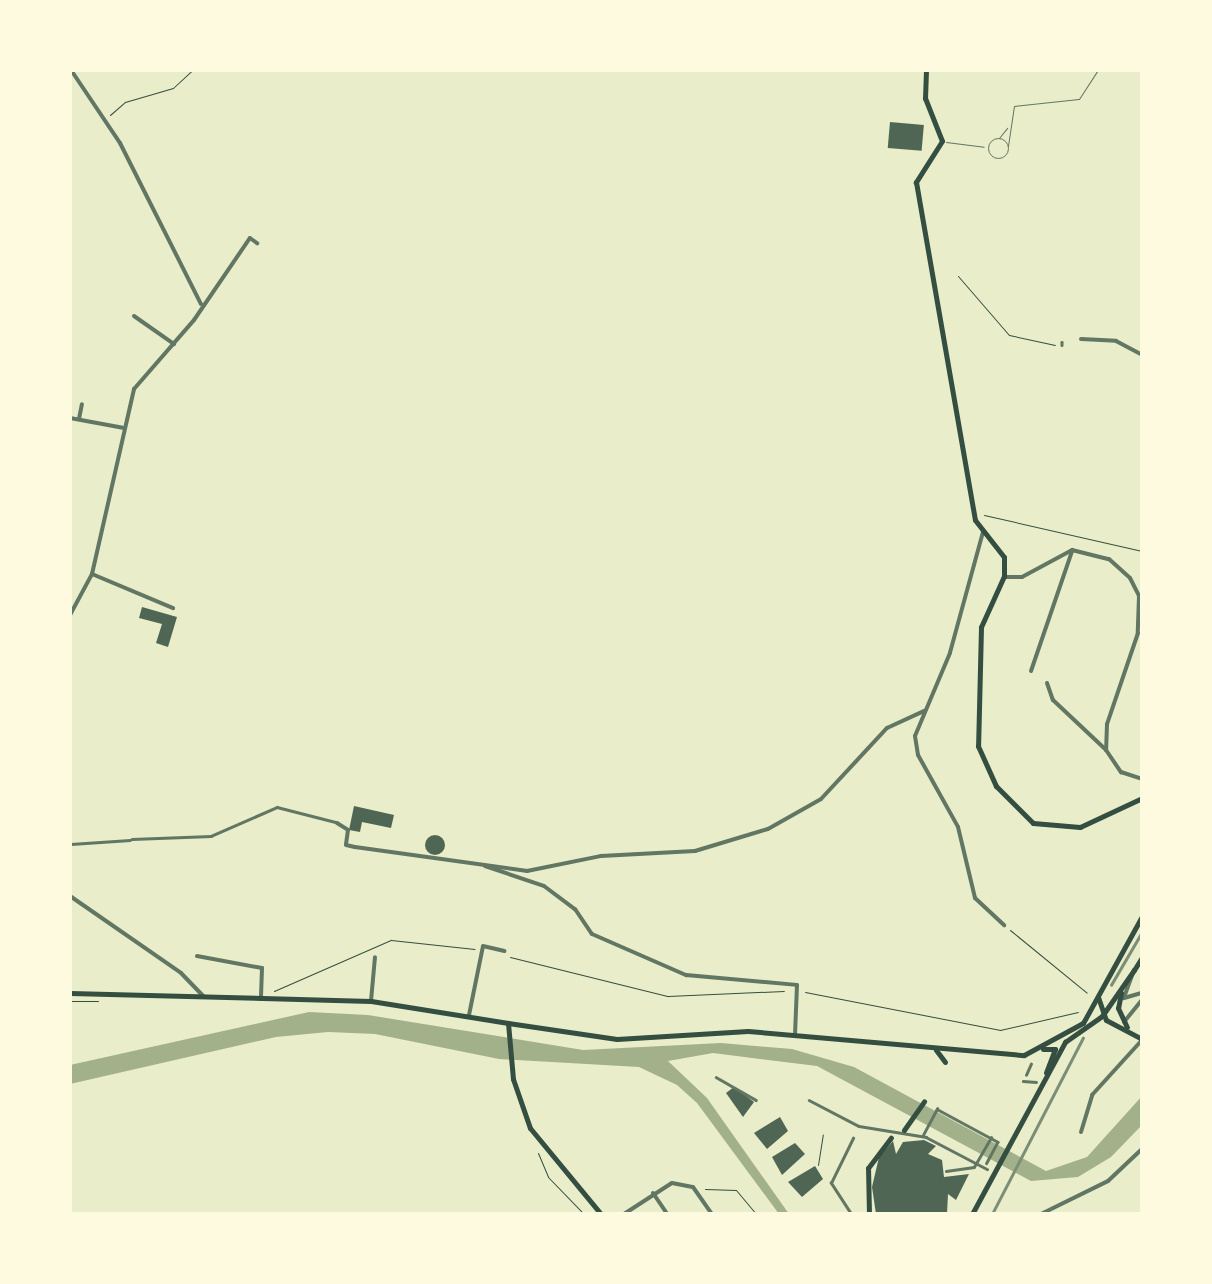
<!DOCTYPE html>
<html>
<head>
<meta charset="utf-8">
<style>
  body { margin:0 }
  #map { position:relative; width:1212px; height:1284px; overflow:hidden; background:#e9edc9; font-family:"IBM Plex Sans",sans-serif }
  div>[style] { position:absolute }
  [style*='--x'] { left:calc(var(--x)*1px); top:calc(var(--y)*1px); width:calc(var(--w)*1px); rotate:calc(var(--a)*1deg) }
  .water>* { inset:0; background:#a3b18a }
  .building>* { inset:0; background:#4f6655; transform-origin:0 0 }
  .round { border-radius:50% }
  .path>* { height:1px; margin:-0.5px; padding:0 0.5px; transform-origin:0.5px; border-radius:0.5px; background:#344e41 }
  .service>* { height:1px; margin:-0.5px; padding:0 0.5px; transform-origin:0.5px; border-radius:0.5px; background:#617663 }
  .service>.ring { margin:-0.5px; padding:0; box-sizing:content-box; background:none; border:1px solid #617663; border-radius:50% }
  .pedestrian>* { height:2.5px; margin:-1.25px; padding:0 1.25px; transform-origin:1.25px; border-radius:1.25px; background:#617663 }
  .minor>* { height:4px; margin:-2px; padding:0 2px; transform-origin:2px; border-radius:2px; background:#617663 }
  .secondary>* { height:5px; margin:-2.5px; padding:0 2.5px; transform-origin:2.5px; border-radius:2.5px; background:#344e41 }
  .primary>* { height:5px; margin:-2.5px; padding:0 2.5px; transform-origin:2.5px; border-radius:2.5px; background:#344e41 }
  .rail>* { height:2.5px; margin:-1.25px; padding:0 1.25px; transform-origin:1.25px; border-radius:1.25px; background:#7c8e77 }
  span { translate:-50% -50%; white-space:nowrap; text-align:center; line-height:1.15; -webkit-text-stroke:10px #fefae0; paint-order:stroke }
  .frame { position:absolute; inset:0; border:72px solid #fefae0; pointer-events:none }
</style>
</head>
<body>
<div id="map">
  <div class="water">
    <div style="clip-path:polygon(309px 1012px,368px 1015px,583px 1050px,721px 1043px,792px 1049px,854px 1067px,1046px 1171px,1087px 1157px,1142px 1096px,1142px 1125px,1111px 1157px,1078px 1177px,1031px 1181px,817px 1066px,713px 1053px,668px 1061px,707px 1098px,789px 1214px,779px 1214px,697px 1103px,677px 1085px,639px 1067px,499px 1059px,375px 1034px,328px 1032px,276px 1037px,70px 1084px,70px 1065px)"></div>
  </div>
  <div class="building">
    <div style="left:890px;top:122px;width:34px;height:26px;rotate:5deg"></div>
    <div style="clip-path:polygon(142px 607px,177px 617px,168px 647px,156px 643px,162px 624px,139px 618px)"></div>
    <div style="clip-path:polygon(354px 806px,394px 815px,391px 828px,362px 822px,360px 832px,349px 830px)"></div>
    <div class="round" style="left:425px;top:835px;width:20px;height:20px"></div>
    <div style="clip-path:polygon(734px 1087px,754px 1102px,743px 1117px,726px 1093px)"></div>
    <div style="clip-path:polygon(780px 1117px,788px 1131px,767px 1149px,754px 1133px)"></div>
    <div style="clip-path:polygon(924px 1140px,936px 1146px,928px 1154px,942px 1160px,944px 1177px,969px 1174px,956px 1200px,948px 1194px,947px 1214px,876px 1214px,872px 1187px,879px 1157px,893px 1141px,896px 1154px,903px 1142px)"></div>
    <div style="clip-path:polygon(795px 1143px,805px 1154px,782px 1175px,772px 1157px)"></div>
    <div style="clip-path:polygon(815px 1166px,823px 1179px,802px 1197px,788px 1182px)"></div>
  </div>
  <div class="path">
    <div style="--x:110;--y:115;--w:20;--a:-41"></div>
    <div style="--x:125;--y:102;--w:50;--a:-16.3"></div>
    <div style="--x:173;--y:88;--w:26;--a:-43"></div>
    <div style="--x:958;--y:276;--w:78;--a:49.2"></div>
    <div style="--x:1009;--y:335;--w:47;--a:12.3"></div>
    <div style="--x:984;--y:515;--w:162;--a:12.8"></div>
    <div style="--x:1010;--y:930;--w:99;--a:39.3"></div>
    <div style="--x:510;--y:957;--w:163;--a:13.9"></div>
    <div style="--x:668;--y:996;--w:116;--a:-2.5"></div>
    <div style="--x:274;--y:991;--w:128;--a:-23.6"></div>
    <div style="--x:391;--y:940;--w:84;--a:6.1"></div>
    <div style="--x:805;--y:992;--w:199;--a:11"></div>
    <div style="--x:1000;--y:1030;--w:80;--a:-13"></div>
    <div style="--x:70;--y:1001;--w:28;--a:0"></div>
    <div style="--x:538;--y:1153;--w:26;--a:67"></div>
    <div style="--x:548;--y:1177;--w:52;--a:45.8"></div>
    <div style="--x:818;--y:1165;--w:31;--a:-81"></div>
    <div style="--x:705;--y:1189;--w:31;--a:2"></div>
    <div style="--x:736;--y:1190;--w:31;--a:50"></div>
  </div>
  <div class="service">
    <div class="ring" style="left:988px;top:138px;width:19px;height:19px"></div>
    <div style="--x:999;--y:138;--w:13;--a:-51"></div>
    <div style="--x:946;--y:142;--w:38;--a:7"></div>
    <div style="--x:1008;--y:146;--w:40;--a:-81.5"></div>
    <div style="--x:1014;--y:106;--w:65;--a:-6.1"></div>
    <div style="--x:1079;--y:99;--w:35;--a:-57"></div>
  </div>
  <div class="pedestrian">
    <div style="--x:1062;--y:342;--w:3;--a:90"></div>
    <div style="--x:132;--y:839;--w:79;--a:-2.2"></div>
    <div style="--x:211;--y:836;--w:72;--a:-23.7"></div>
    <div style="--x:277;--y:807;--w:61;--a:14.3"></div>
    <div style="--x:71;--y:844;--w:59;--a:-3.9"></div>
    <div style="--x:1026;--y:1075;--w:12;--a:-66"></div>
    <div style="--x:716;--y:1077;--w:46;--a:29.9"></div>
    <div style="--x:1023;--y:1081;--w:13;--a:4"></div>
    <div style="--x:809;--y:1100;--w:56;--a:27.5"></div>
    <div style="--x:859;--y:1126;--w:68;--a:9.3"></div>
    <div style="--x:926;--y:1137;--w:69;--a:27.7"></div>
    <div style="--x:923;--y:1135;--w:30;--a:-62"></div>
    <div style="--x:937;--y:1109;--w:69;--a:28.4"></div>
    <div style="--x:998;--y:1142;--w:24;--a:118"></div>
    <div style="--x:946;--y:1171;--w:28;--a:-8"></div>
    <div style="--x:974;--y:1167;--w:34;--a:-60"></div>
    <div style="--x:851;--y:1214;--w:37;--a:-123"></div>
    <div style="--x:831;--y:1183;--w:50;--a:-63.9"></div>
  </div>
  <div class="minor">
    <div style="--x:71;--y:70;--w:88;--a:56.1"></div>
    <div style="--x:120;--y:143;--w:180;--a:63.3"></div>
    <div style="--x:134;--y:316;--w:49;--a:35"></div>
    <div style="--x:1081;--y:339;--w:35;--a:3"></div>
    <div style="--x:1116;--y:341;--w:30;--a:28"></div>
    <div style="--x:70;--y:418;--w:55;--a:10.5"></div>
    <div style="--x:79;--y:419;--w:15;--a:-79"></div>
    <div style="--x:983;--y:532;--w:125;--a:105.3"></div>
    <div style="--x:950;--y:653;--w:90;--a:112.9"></div>
    <div style="--x:915;--y:736;--w:19;--a:81"></div>
    <div style="--x:918;--y:755;--w:82;--a:60.9"></div>
    <div style="--x:958;--y:827;--w:73;--a:76.5"></div>
    <div style="--x:975;--y:898;--w:40;--a:43"></div>
    <div style="--x:92;--y:574;--w:88;--a:22.8"></div>
    <div style="--x:1006;--y:577;--w:16;--a:0"></div>
    <div style="--x:1022;--y:577;--w:57;--a:-28.4"></div>
    <div style="--x:1072;--y:550;--w:38;--a:14"></div>
    <div style="--x:1109;--y:559;--w:28;--a:42"></div>
    <div style="--x:1130;--y:578;--w:20;--a:63"></div>
    <div style="--x:1139;--y:596;--w:37;--a:92"></div>
    <div style="--x:1138;--y:633;--w:96;--a:108.8"></div>
    <div style="--x:1107;--y:724;--w:26;--a:92"></div>
    <div style="--x:1106;--y:750;--w:27;--a:56"></div>
    <div style="--x:1121;--y:772;--w:22;--a:18"></div>
    <div style="--x:70;--y:615;--w:47;--a:-61.8"></div>
    <div style="--x:92;--y:574;--w:190;--a:-77.2"></div>
    <div style="--x:134;--y:389;--w:91;--a:-49"></div>
    <div style="--x:194;--y:320;--w:99;--a:-55.7"></div>
    <div style="--x:250;--y:238;--w:9;--a:36"></div>
    <div style="--x:1031;--y:671;--w:127;--a:-71.1"></div>
    <div style="--x:1047;--y:683;--w:18;--a:71"></div>
    <div style="--x:1053;--y:700;--w:73;--a:43.3"></div>
    <div style="--x:337;--y:823;--w:13;--a:32"></div>
    <div style="--x:348;--y:830;--w:15;--a:98"></div>
    <div style="--x:346;--y:845;--w:9;--a:13"></div>
    <div style="--x:355;--y:847;--w:174;--a:7.9"></div>
    <div style="--x:527;--y:871;--w:76;--a:-11.5"></div>
    <div style="--x:601;--y:856;--w:94;--a:-3"></div>
    <div style="--x:695;--y:851;--w:76;--a:-16.8"></div>
    <div style="--x:768;--y:829;--w:61;--a:-29.5"></div>
    <div style="--x:821;--y:799;--w:97;--a:-47.1"></div>
    <div style="--x:887;--y:728;--w:41;--a:-24.7"></div>
    <div style="--x:485;--y:866;--w:62;--a:18.7"></div>
    <div style="--x:544;--y:886;--w:39;--a:37"></div>
    <div style="--x:575;--y:909;--w:30;--a:56"></div>
    <div style="--x:592;--y:934;--w:103;--a:23.6"></div>
    <div style="--x:686;--y:975;--w:111;--a:5.1"></div>
    <div style="--x:797;--y:985;--w:49;--a:92.3"></div>
    <div style="--x:70;--y:896;--w:135;--a:34.7"></div>
    <div style="--x:181;--y:973;--w:33;--a:46"></div>
    <div style="--x:197;--y:956;--w:66;--a:10.5"></div>
    <div style="--x:262;--y:968;--w:31;--a:92"></div>
    <div style="--x:1134;--y:970;--w:30;--a:110"></div>
    <div style="--x:1124;--y:998;--w:19;--a:-16"></div>
    <div style="--x:371;--y:1001;--w:44;--a:-84.8"></div>
    <div style="--x:469;--y:1015;--w:70;--a:-78.5"></div>
    <div style="--x:483;--y:946;--w:22;--a:13"></div>
    <div style="--x:1124;--y:1022;--w:28;--a:-51"></div>
    <div style="--x:1081;--y:1132;--w:39;--a:-73"></div>
    <div style="--x:1092;--y:1095;--w:74;--a:-47.7"></div>
    <div style="--x:653;--y:1193;--w:25;--a:56"></div>
    <div style="--x:624;--y:1214;--w:57;--a:-32.9"></div>
    <div style="--x:672;--y:1183;--w:21;--a:11"></div>
    <div style="--x:693;--y:1187;--w:33;--a:55"></div>
    <div style="--x:1041;--y:1214;--w:75;--a:-26.2"></div>
    <div style="--x:1108;--y:1181;--w:47;--a:-43.3"></div>
  </div>
  <div class="secondary">
    <div style="--x:926;--y:70;--w:28;--a:92"></div>
    <div style="--x:925;--y:98;--w:46;--a:68.4"></div>
    <div style="--x:942;--y:141;--w:49;--a:122.4"></div>
    <div style="--x:916;--y:182;--w:343;--a:80.1"></div>
    <div style="--x:975;--y:520;--w:47;--a:51.9"></div>
    <div style="--x:1004;--y:557;--w:19;--a:90"></div>
    <div style="--x:1004;--y:576;--w:56;--a:114.3"></div>
    <div style="--x:981;--y:627;--w:119;--a:91.4"></div>
    <div style="--x:978;--y:746;--w:44;--a:65.8"></div>
    <div style="--x:996;--y:786;--w:52;--a:45"></div>
    <div style="--x:1033;--y:823;--w:47;--a:4.9"></div>
    <div style="--x:1080;--y:827;--w:68;--a:-25.1"></div>
    <div style="--x:1134;--y:970;--w:15;--a:-58"></div>
    <div style="--x:1121;--y:993;--w:15;--a:101"></div>
    <div style="--x:1118;--y:1008;--w:21;--a:65"></div>
    <div style="--x:1098;--y:997;--w:24;--a:71"></div>
    <div style="--x:1106;--y:1020;--w:41;--a:27.8"></div>
    <div style="--x:508;--y:1023;--w:110;--a:8.4"></div>
    <div style="--x:617;--y:1039;--w:131;--a:-3.5"></div>
    <div style="--x:748;--y:1031;--w:277;--a:5"></div>
    <div style="--x:1024;--y:1055;--w:67;--a:-28.5"></div>
    <div style="--x:1083;--y:1023;--w:122;--a:-61.1"></div>
    <div style="--x:1043;--y:1049;--w:12;--a:0"></div>
    <div style="--x:1055;--y:1049;--w:25;--a:111"></div>
    <div style="--x:936;--y:1050;--w:15;--a:53"></div>
    <div style="--x:904;--y:1130;--w:35;--a:-55"></div>
    <div style="--x:869;--y:1214;--w:46;--a:-91.2"></div>
    <div style="--x:868;--y:1168;--w:38;--a:-53"></div>
    <div style="--x:972;--y:1214;--w:196;--a:-61.6"></div>
    <div style="--x:1065;--y:1042;--w:45;--a:-35.1"></div>
    <div style="--x:1102;--y:1016;--w:56;--a:-55.2"></div>
  </div>
  <div class="primary">
    <div style="--x:70;--y:993;--w:301;--a:1.5"></div>
    <div style="--x:371;--y:1001;--w:139;--a:9.1"></div>
    <div style="--x:508;--y:1023;--w:56;--a:84.9"></div>
    <div style="--x:513;--y:1079;--w:52;--a:70.9"></div>
    <div style="--x:530;--y:1128;--w:112;--a:50.5"></div>
  </div>
  <div class="rail">
    <div style="--x:1111;--y:985;--w:61;--a:-59.7"></div>
    <div style="--x:992;--y:1214;--w:198;--a:-62.7"></div>
  </div>
  <div class="frame"></div>
</div>
</body>
</html>
